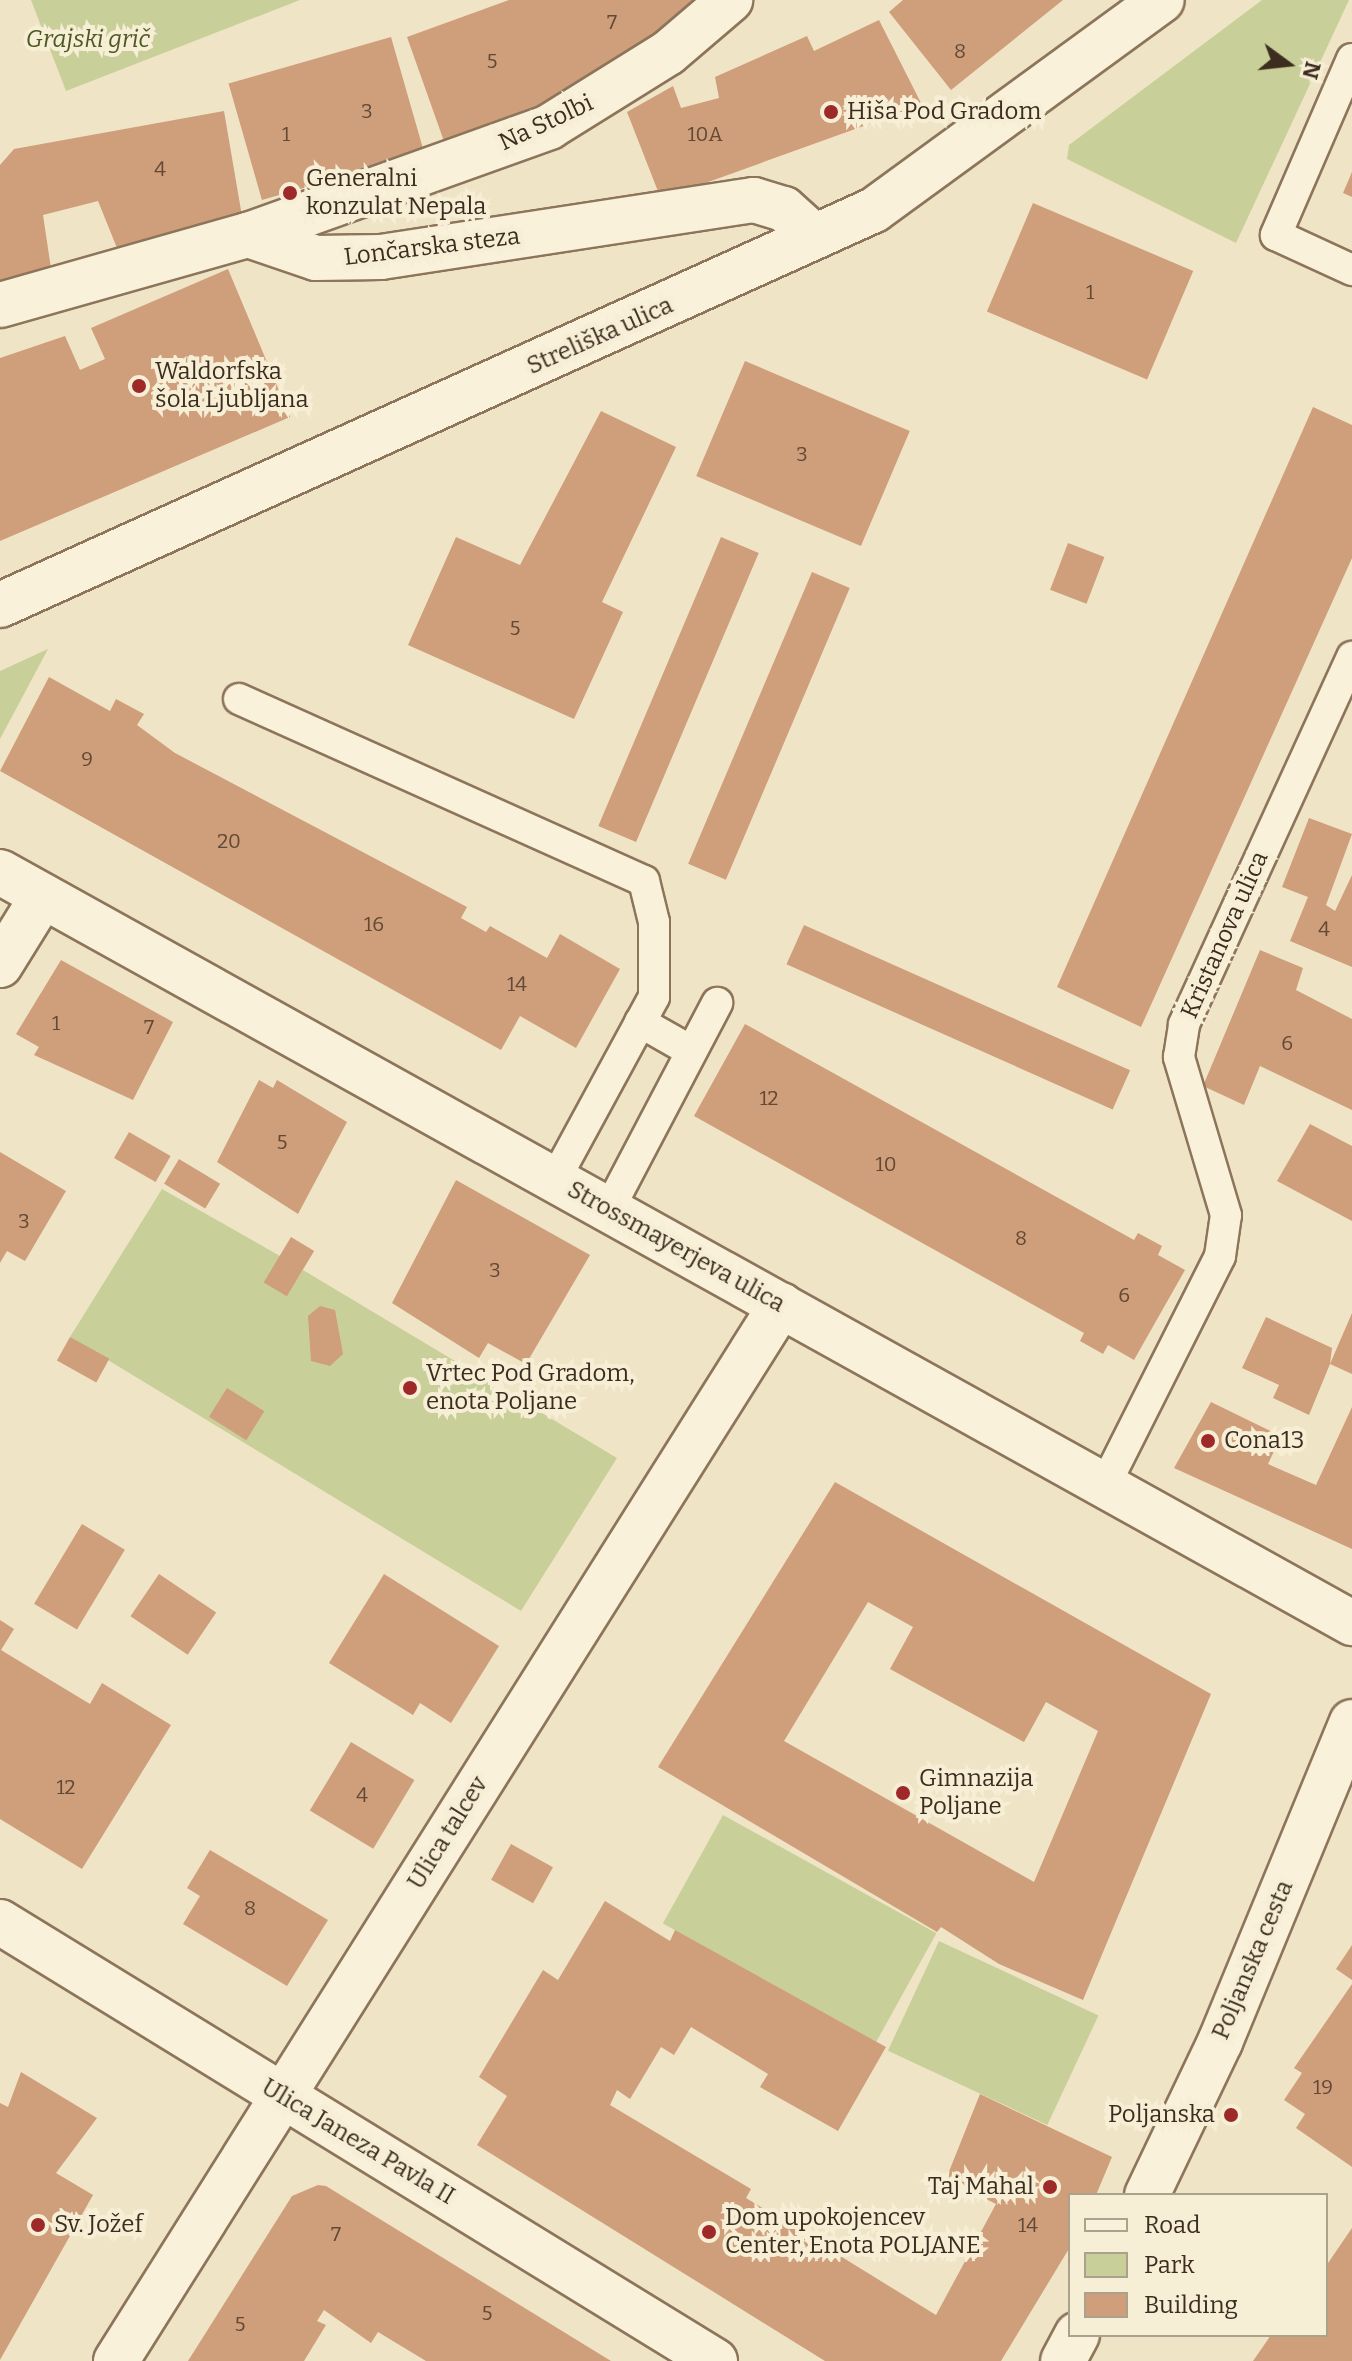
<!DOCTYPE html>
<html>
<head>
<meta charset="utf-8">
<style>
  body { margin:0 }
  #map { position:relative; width:1352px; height:2361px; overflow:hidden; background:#f0e4c6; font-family:Bitter,serif }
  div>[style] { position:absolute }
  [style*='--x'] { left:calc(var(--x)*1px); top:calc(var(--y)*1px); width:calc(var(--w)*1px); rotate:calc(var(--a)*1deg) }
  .green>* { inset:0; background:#c8cf99; transform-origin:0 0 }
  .building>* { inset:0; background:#cf9e7b; transform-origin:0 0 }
  .roads { filter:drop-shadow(2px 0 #8c755b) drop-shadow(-2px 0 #8c755b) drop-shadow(0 2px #8c755b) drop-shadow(0 -2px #8c755b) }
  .lane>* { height:30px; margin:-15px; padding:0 15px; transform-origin:15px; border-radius:15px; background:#faf1da }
  .street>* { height:44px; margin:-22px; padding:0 22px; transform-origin:22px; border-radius:22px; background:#faf1da }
  .dots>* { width:22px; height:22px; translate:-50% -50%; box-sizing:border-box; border:4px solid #f7eed6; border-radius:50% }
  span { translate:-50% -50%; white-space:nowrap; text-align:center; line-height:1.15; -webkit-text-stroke:8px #f7eed6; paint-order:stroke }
  .number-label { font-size:20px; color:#614936 }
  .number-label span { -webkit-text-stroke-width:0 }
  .park-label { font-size:24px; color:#4c5925; font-style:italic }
  .poi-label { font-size:24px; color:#3c2d1f }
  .left { translate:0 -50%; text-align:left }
  .right { translate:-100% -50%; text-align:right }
  .street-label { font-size:24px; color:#3c2d1f }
  .legend { position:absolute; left:1068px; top:2193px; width:260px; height:144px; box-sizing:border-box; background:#f7eed6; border:2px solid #aca18d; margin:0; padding:10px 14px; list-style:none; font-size:24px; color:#3c2d1f }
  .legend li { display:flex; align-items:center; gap:16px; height:40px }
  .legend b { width:40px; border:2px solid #aca18d }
  .north { position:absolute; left:1248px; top:24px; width:80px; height:80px; -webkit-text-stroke:6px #f7eed6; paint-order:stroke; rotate:105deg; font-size:22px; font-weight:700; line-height:32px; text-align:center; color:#3c2d1f }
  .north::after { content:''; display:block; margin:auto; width:28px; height:36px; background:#3c2d1f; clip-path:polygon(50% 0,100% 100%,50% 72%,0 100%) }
</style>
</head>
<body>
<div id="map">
  <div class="green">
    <div style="clip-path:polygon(31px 0,300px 0,66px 91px)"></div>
    <div style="clip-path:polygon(1262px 0,1349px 0,1236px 243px,1067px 159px,1069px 145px)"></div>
    <div style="clip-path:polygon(48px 649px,0 739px,0 671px)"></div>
    <div style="clip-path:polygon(162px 1189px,280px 1256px,286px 1296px,303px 1270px,617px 1458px,521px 1611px,70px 1337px)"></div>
    <div style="left:723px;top:1815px;width:244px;height:124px;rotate:29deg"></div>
    <div style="left:939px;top:1941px;width:176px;height:121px;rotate:25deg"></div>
  </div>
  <div class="building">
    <div style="clip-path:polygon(509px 0,708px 0,580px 86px,446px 147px,407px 37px)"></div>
    <div style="clip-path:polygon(903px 0,1063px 0,951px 90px,889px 12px)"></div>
    <div style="clip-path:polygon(879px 20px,922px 105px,661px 199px,627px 112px,673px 86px,681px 108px,719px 98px,715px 77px,807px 36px,814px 51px)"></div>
    <div style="left:391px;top:37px;width:121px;height:169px;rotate:74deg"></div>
    <div style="clip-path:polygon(224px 111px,243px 222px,119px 253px,98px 201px,43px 215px,52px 275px,0 285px,0 165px,14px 149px)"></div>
    <div style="clip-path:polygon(1352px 172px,1352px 197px,1343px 193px)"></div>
    <div style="left:1033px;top:203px;width:174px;height:118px;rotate:23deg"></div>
    <div style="clip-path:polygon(228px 269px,290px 417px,0 541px,0 358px,65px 336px,80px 370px,105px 359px,91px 328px)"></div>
    <div style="left:745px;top:361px;width:179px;height:125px;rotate:23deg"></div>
    <div style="clip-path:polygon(1313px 407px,1352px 425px,1352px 558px,1141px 1027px,1057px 987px)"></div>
    <div style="clip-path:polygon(601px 411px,676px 447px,602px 602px,623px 612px,574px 719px,408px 645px,456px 537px,520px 565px)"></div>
    <div style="left:721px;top:537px;width:41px;height:314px;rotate:23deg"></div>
    <div style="left:1068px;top:543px;width:39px;height:50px;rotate:21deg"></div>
    <div style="left:812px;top:572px;width:41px;height:317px;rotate:23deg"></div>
    <div style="clip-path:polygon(49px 677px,110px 711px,116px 699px,144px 714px,137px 725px,175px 753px,467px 907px,461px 918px,486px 932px,490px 926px,547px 958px,560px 934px,620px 969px,576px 1048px,520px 1016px,501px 1050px,0 771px)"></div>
    <div style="clip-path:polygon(1309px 818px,1352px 834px,1326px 905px,1335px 911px,1352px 875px,1352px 967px,1290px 941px,1308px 897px,1282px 887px)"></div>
    <div style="left:804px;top:925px;width:357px;height:43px;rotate:24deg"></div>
    <div style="clip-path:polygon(1260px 950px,1303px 968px,1296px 990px,1352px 1019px,1352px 1110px,1260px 1066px,1244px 1105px,1203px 1086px)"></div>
    <div style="clip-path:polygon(61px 960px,173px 1022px,133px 1100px,34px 1055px,39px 1047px,16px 1034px)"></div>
    <div style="clip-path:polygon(745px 1024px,1134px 1240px,1138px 1233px,1162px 1246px,1158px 1255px,1185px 1270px,1134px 1360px,1108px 1345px,1103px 1354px,1080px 1341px,1084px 1333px,694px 1116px)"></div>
    <div style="clip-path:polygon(259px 1080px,273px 1088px,277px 1080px,347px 1122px,298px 1214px,217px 1162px)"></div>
    <div style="clip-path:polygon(1310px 1124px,1352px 1146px,1352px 1221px,1277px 1181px)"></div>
    <div style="left:129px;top:1132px;width:48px;height:30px;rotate:30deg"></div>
    <div style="clip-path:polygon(0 1152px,66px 1191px,25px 1261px,7px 1251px,0 1263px)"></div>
    <div style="left:179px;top:1159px;width:48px;height:29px;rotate:31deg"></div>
    <div style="clip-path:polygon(456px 1180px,590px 1255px,526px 1364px,488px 1343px,479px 1358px,392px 1303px)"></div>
    <div style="left:291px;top:1237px;width:27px;height:53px;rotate:31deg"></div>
    <div style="clip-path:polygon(320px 1306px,335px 1310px,343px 1354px,330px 1366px,311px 1361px,308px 1316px)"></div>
    <div style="clip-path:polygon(1352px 1313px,1352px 1374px,1330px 1364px,1309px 1415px,1273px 1398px,1279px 1385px,1242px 1368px,1266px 1317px,1332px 1348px,1330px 1364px)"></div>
    <div style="left:70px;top:1337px;width:45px;height:27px;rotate:29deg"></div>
    <div style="left:227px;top:1388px;width:44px;height:34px;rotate:32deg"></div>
    <div style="clip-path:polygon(1211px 1402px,1281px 1436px,1268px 1464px,1316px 1485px,1352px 1407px,1352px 1549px,1174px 1468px)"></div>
    <div style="clip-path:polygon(evenodd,835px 1482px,1211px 1694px,1083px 2000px,999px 1964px,941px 1927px,937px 1932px,658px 1767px,835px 1482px,868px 1602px,913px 1627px,890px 1669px,1024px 1742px,1046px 1702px,1098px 1731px,1034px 1882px,784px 1741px,868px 1602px)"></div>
    <div style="left:82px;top:1524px;width:50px;height:93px;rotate:31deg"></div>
    <div style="left:159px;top:1574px;width:69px;height:51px;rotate:34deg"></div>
    <div style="clip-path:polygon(384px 1574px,499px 1646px,451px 1723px,420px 1703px,413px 1715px,329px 1663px)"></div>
    <div style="clip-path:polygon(0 1620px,14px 1629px,1px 1650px,47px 1678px,90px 1704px,102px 1683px,171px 1725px,82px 1869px,0 1819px)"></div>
    <div style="left:351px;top:1742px;width:74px;height:80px;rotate:31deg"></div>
    <div style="left:511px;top:1844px;width:48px;height:41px;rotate:29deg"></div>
    <div style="clip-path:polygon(210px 1850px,328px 1920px,287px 1986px,183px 1924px,200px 1896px,187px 1888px)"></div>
    <div style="clip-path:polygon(605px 1901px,670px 1941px,675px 1930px,886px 2047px,838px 2131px,760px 2087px,768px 2074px,691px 2027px,674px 2055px,661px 2047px,630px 2099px,617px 2090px,610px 2105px,751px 2189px,746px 2198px,936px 2315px,996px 2204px,946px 2179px,980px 2094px,1112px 2157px,1096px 2195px,1070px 2195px,1070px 2247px,1001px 2361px,825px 2361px,477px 2145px,507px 2096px,479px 2077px,543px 1970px,558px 1980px)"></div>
    <div style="clip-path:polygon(1352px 1945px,1352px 1980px,1336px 1969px)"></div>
    <div style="clip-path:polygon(1352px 1984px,1352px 2167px,1296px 2128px,1305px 2114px,1284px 2100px,1302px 2073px,1294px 2068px)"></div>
    <div style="clip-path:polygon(21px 2072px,97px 2118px,56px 2173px,93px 2195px,0 2360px,0 2103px,8px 2107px)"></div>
    <div style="clip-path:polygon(318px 2185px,326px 2186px,611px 2361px,426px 2361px,378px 2332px,371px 2343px,324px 2310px,317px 2321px,326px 2325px,304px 2361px,188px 2361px,292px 2196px)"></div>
    <div style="clip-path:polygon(1352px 2228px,1352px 2361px,1253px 2361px,1271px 2335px,1326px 2335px,1326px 2266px)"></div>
  </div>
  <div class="roads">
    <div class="lane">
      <div style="--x:1352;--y:59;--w:192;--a:113.4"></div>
      <div style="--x:1276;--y:235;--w:84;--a:24.7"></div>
      <div style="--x:239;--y:699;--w:444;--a:24.2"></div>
      <div style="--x:644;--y:881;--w:42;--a:76.3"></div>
      <div style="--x:654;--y:922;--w:75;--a:90"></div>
      <div style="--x:654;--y:997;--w:207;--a:118.5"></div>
      <div style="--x:640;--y:1022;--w:59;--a:29.6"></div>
      <div style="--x:609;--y:1209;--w:233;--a:-62.3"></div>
      <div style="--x:1105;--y:1485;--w:256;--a:-63.3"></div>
      <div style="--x:1220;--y:1256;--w:41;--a:-81.7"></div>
      <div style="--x:1226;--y:1215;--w:165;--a:-106.6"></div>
      <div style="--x:1179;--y:1057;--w:33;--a:-81"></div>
      <div style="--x:1184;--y:1024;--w:404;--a:-65.4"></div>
    </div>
    <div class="street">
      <div style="--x:248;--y:235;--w:72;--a:18.7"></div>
      <div style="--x:316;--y:258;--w:65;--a:-0.9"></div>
      <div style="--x:381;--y:257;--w:377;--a:-8.7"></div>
      <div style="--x:754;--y:200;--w:31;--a:17"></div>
      <div style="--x:784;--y:209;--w:40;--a:42"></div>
      <div style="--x:0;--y:305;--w:258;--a:-15.8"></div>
      <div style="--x:248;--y:235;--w:320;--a:-19.7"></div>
      <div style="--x:549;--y:127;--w:140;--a:-31.9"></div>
      <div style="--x:668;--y:53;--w:82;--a:-40.5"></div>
      <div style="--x:0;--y:605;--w:959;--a:-24.32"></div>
      <div style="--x:874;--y:210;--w:356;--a:-36.1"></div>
      <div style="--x:0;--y:872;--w:1547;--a:29.05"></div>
      <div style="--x:0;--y:965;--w:81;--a:-58.1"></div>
      <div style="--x:0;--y:1922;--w:839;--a:31.55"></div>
      <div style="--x:1147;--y:2195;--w:170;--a:-64.5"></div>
      <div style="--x:1220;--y:2042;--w:346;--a:-67.6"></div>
      <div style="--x:116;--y:2361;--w:1248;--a:-57.8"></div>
      <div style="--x:1063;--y:2361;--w:30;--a:-62"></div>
    </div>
  </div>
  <div class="dots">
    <div style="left:831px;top:112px;background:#9d2929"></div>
    <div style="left:290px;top:193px;background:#9d2929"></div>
    <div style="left:139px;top:386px;background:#9d2929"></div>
    <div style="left:410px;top:1388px;background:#9d2929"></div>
    <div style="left:1208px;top:1441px;background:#9d2929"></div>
    <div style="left:903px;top:1793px;background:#9d2929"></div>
    <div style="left:1231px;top:2115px;background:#9d2929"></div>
    <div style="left:1050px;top:2187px;background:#9d2929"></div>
    <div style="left:38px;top:2225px;background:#9d2929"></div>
    <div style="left:709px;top:2232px;background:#9d2929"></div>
  </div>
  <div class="number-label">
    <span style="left:612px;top:22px">7</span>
    <span style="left:960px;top:51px">8</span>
    <span style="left:492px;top:61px">5</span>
    <span style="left:367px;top:111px">3</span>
    <span style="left:286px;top:134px">1</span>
    <span style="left:705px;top:134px">10A</span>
    <span style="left:160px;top:169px">4</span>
    <span style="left:1090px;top:292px">1</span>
    <span style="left:802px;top:454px">3</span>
    <span style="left:515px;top:628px">5</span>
    <span style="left:87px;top:759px">9</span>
    <span style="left:229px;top:841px">20</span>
    <span style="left:374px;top:924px">16</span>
    <span style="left:1324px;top:929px">4</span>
    <span style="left:517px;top:984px">14</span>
    <span style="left:56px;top:1023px">1</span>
    <span style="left:149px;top:1027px">7</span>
    <span style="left:1287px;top:1043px">6</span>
    <span style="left:769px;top:1098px">12</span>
    <span style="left:282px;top:1142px">5</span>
    <span style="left:886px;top:1164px">10</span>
    <span style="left:24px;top:1221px">3</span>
    <span style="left:1021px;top:1238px">8</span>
    <span style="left:495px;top:1270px">3</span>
    <span style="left:1124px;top:1295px">6</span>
    <span style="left:66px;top:1787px">12</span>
    <span style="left:362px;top:1795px">4</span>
    <span style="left:250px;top:1908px">8</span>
    <span style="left:1323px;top:2087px">19</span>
    <span style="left:1028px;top:2225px">14</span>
    <span style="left:336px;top:2234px">7</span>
    <span style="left:487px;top:2313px">5</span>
    <span style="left:240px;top:2324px">5</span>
  </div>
  <div class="park-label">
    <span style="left:88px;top:40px">Grajski grič</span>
  </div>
  <div class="poi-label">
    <span class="left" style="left:847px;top:112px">Hiša Pod Gradom</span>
    <span class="left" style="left:306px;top:193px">Generalni<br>konzulat Nepala</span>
    <span class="left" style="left:155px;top:386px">Waldorfska<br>šola Ljubljana</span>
    <span class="left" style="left:426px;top:1388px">Vrtec Pod Gradom,<br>enota Poljane</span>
    <span class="left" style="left:1224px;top:1441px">Cona13</span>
    <span class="left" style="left:919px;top:1793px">Gimnazija<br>Poljane</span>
    <span class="right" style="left:1215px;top:2115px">Poljanska</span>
    <span class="right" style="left:1034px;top:2187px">Taj Mahal</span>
    <span class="left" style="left:725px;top:2232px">Dom upokojencev<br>Center, Enota POLJANE</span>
    <span class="left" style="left:54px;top:2225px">Sv. Jožef</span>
  </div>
  <div class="street-label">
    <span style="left:546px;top:123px;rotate:-25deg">Na Stolbi</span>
    <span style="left:432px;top:247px;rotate:-7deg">Lončarska steza</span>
    <span style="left:600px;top:336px;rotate:-24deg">Streliška ulica</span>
    <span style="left:1225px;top:935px;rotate:-66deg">Kristanova ulica</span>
    <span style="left:676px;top:1247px;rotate:29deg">Strossmayerjeva ulica</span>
    <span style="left:448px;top:1833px;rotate:-58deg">Ulica talcev</span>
    <span style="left:1253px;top:1960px;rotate:-67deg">Poljanska cesta</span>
    <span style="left:358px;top:2142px;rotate:31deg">Ulica Janeza Pavla II</span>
  </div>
  <ul class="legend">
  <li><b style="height:10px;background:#faf1da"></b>Road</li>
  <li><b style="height:22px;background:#c8cf99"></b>Park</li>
  <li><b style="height:22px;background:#cf9e7b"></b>Building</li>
  </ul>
  <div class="north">N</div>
</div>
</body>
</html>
